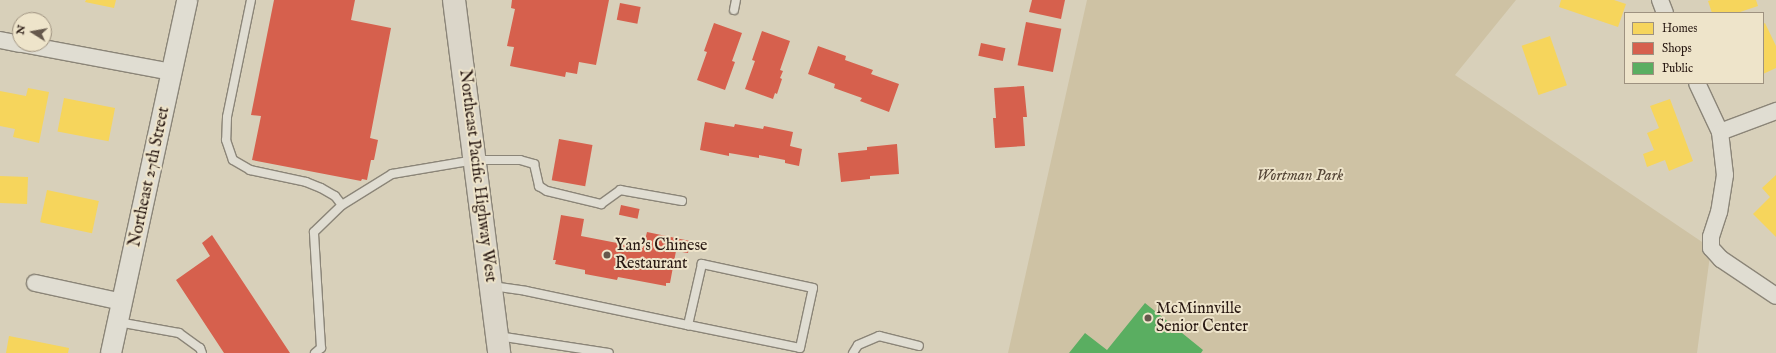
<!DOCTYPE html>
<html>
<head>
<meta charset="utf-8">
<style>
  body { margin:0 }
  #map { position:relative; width:1776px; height:353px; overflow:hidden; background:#d8d0ba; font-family:"IM FELL English",serif }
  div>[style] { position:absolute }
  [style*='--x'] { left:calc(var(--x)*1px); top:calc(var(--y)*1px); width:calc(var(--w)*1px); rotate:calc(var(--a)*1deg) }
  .green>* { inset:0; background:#cec2a4 }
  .homes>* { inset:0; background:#f6d55c; transform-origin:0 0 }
  .shops>* { inset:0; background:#d6604d; transform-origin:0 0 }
  .public>* { inset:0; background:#5aae61 }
  .roads { filter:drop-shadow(1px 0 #8b8578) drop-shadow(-1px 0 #8b8578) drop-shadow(0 1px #8b8578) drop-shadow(0 -1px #8b8578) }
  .service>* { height:8px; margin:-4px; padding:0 4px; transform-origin:4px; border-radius:4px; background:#e0ddd2 }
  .minor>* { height:16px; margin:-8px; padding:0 8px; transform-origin:8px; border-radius:8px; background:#e0ddd2 }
  .tertiary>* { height:20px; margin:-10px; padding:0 10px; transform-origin:10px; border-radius:10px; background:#e0ddd2 }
  .trunk>* { height:22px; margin:-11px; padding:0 11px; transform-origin:11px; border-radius:11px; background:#dbd6c9 }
  .dots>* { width:11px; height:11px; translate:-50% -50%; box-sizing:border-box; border:2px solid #eee4ca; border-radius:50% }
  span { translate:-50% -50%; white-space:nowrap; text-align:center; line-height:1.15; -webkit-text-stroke:4px #eee4ca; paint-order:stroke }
  .street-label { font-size:16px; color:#271711 }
  .park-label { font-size:16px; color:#564738; font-style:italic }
  .poi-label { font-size:16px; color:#271711 }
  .left { translate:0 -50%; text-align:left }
  .legend { position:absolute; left:1624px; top:12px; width:140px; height:72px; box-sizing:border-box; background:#eee4ca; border:1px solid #9e9280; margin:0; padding:5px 7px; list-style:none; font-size:12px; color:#271711 }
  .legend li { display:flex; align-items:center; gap:8px; height:20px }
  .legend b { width:20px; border:1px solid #9e9280 }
  .north { position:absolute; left:12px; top:12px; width:40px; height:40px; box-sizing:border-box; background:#eee4ca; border:1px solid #9e9280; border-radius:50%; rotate:281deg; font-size:11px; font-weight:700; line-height:16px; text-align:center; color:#271711 }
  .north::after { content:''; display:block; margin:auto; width:14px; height:18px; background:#65584c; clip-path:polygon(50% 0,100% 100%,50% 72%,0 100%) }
</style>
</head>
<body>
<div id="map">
  <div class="green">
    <div style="clip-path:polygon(1087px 0,1516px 0,1455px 75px,1711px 248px,1697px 353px,1008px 353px)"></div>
  </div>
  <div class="homes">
    <div style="clip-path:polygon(86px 0,116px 0,114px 8px,85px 2px)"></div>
    <div style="clip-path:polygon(1561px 0,1614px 0,1626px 4px,1618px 27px,1559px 7px)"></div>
    <div style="clip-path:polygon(1711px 0,1756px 0,1758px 6px,1737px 13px,1712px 13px,1708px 1px)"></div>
    <div style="clip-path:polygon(1765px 23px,1776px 46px,1776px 68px,1763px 74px,1763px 24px)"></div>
    <div style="left:1550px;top:36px;width:52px;height:30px;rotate:71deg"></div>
    <div style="clip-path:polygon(28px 88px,49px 92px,39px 143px,13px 137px,15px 129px,0 126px,0 91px,26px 96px)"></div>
    <div style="left:64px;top:98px;width:52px;height:34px;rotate:11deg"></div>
    <div style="clip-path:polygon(1670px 99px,1693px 161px,1669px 171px,1665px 160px,1647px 167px,1643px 154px,1654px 150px,1647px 133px,1659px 128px,1650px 106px)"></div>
    <div style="clip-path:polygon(1776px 175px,1776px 237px,1753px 214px,1770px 197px,1762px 188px)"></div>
    <div style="left:0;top:176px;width:28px;height:27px;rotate:2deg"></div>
    <div style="left:47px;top:190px;width:53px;height:33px;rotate:12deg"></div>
    <div style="clip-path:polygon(9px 336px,69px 348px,68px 353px,6px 353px)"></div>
  </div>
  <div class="shops">
    <div style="clip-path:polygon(274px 0,355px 0,351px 20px,391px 28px,370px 138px,378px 140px,374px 160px,371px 160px,367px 180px,362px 179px,361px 181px,252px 160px,261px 116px,251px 115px)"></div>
    <div style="clip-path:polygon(512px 0,609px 0,596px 65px,579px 62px,577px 74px,566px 72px,565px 77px,510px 66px,514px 47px,507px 46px,515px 9px,511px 8px)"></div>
    <div style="clip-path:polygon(1032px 0,1065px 0,1061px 19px,1029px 12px)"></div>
    <div style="left:620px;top:3px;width:21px;height:17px;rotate:11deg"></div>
    <div style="left:1026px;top:22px;width:36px;height:44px;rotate:11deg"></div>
    <div style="clip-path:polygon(714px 23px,742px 33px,732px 61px,735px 62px,725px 90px,697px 80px,707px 52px,704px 51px)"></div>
    <div style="clip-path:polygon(762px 31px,790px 41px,780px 70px,783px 71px,780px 78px,782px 79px,777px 94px,775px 93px,773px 99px,745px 89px,755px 61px,752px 60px)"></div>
    <div style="left:981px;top:43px;width:25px;height:13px;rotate:12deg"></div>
    <div style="clip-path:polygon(818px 46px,846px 56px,845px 60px,873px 70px,871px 74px,899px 84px,889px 112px,860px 101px,862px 98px,834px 88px,835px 84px,808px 74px)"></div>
    <div style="clip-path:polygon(1024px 86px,1027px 117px,1023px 117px,1025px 146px,995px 148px,993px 118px,996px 118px,994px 88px)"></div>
    <div style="clip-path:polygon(705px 122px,734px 127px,735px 124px,763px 129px,764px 126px,793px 132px,790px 146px,802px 149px,799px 166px,785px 163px,785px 160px,759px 155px,759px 158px,729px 153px,729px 156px,700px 150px)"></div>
    <div style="left:559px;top:139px;width:34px;height:42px;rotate:10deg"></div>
    <div style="clip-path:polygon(897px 144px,899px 174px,870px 176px,870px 179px,841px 182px,838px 153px,867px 150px,867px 147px)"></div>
    <div style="left:621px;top:205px;width:19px;height:10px;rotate:12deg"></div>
    <div style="clip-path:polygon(561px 215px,584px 219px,581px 236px,643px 248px,647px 232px,690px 241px,688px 253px,676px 251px,670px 283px,666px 283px,666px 286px,618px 277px,617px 280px,585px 274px,585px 270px,555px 264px,556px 260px,553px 260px)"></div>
    <div style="clip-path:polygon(212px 235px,290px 353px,224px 353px,176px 280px,210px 256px,202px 243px)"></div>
  </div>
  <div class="public">
    <div style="clip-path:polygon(1145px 303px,1203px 350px,1201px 353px,1069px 353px,1085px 333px,1107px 350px)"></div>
  </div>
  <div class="roads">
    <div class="service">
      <div style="--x:251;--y:0;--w:119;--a:101.6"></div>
      <div style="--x:227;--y:117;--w:23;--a:92"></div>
      <div style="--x:226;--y:140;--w:21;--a:71"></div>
      <div style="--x:233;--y:160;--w:20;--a:30"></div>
      <div style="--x:250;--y:170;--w:57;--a:12.1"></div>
      <div style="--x:306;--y:182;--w:16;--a:22"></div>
      <div style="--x:321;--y:188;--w:16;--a:30"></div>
      <div style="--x:335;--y:196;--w:11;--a:52"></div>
      <div style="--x:734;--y:10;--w:10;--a:-79"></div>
      <div style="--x:492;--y:286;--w:34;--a:8"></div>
      <div style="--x:526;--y:291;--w:166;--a:11.9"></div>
      <div style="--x:688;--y:325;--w:114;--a:11.6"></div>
      <div style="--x:800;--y:348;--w:61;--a:-77.8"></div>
      <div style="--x:813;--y:288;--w:114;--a:-167.8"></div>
      <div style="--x:702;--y:264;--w:63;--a:102.9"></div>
      <div style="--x:118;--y:322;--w:62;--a:10.2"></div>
      <div style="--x:179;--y:333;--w:26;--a:36"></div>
      <div style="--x:200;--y:348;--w:5;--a:68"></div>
      <div style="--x:498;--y:336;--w:112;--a:8.7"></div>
      <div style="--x:315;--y:353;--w:8;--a:-40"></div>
      <div style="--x:321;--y:348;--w:116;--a:-93.5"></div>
      <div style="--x:314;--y:232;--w:39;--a:-44"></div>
      <div style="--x:342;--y:205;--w:59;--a:-31.8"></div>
      <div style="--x:392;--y:174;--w:84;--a:-9.6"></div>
      <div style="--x:475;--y:160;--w:45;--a:0"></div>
      <div style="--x:520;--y:160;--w:15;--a:16"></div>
      <div style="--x:534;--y:164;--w:23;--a:77"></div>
      <div style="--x:539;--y:186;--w:9;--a:32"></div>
      <div style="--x:547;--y:191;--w:56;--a:13.5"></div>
      <div style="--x:601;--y:204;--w:24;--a:-36"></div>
      <div style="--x:620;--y:190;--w:63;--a:10.1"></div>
      <div style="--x:853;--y:353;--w:9;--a:-58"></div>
      <div style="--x:858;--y:345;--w:23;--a:-23"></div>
      <div style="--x:879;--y:336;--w:41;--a:14"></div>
    </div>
    <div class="minor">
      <div style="--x:1660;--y:0;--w:14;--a:69"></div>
      <div style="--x:0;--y:40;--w:20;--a:11"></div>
      <div style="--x:22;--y:44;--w:153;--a:10.6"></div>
      <div style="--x:1697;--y:83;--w:54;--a:64.9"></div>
      <div style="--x:1720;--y:132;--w:43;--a:83.4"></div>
      <div style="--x:1725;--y:175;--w:37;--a:99"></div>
      <div style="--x:1719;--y:212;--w:26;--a:108"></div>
      <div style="--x:1711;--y:237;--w:11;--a:90"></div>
      <div style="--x:1711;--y:248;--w:15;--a:48"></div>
      <div style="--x:1721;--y:259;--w:66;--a:33.9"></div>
      <div style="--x:1720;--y:132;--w:60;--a:-20.6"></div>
      <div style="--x:35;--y:283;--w:89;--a:12.3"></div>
    </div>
    <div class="tertiary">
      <div style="--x:111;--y:353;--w:361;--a:-77.8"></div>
    </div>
    <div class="trunk">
      <div style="--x:454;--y:0;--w:356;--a:82.7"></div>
    </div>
  </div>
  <div class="dots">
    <div style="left:607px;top:255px;background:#65584c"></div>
    <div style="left:1148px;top:318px;background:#65584c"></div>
  </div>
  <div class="street-label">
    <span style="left:477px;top:176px;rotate:83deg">Northeast Pacific Highway West</span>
    <span style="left:150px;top:177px;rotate:-78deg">Northeast 27th Street</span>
  </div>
  <div class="park-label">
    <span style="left:1300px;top:176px">Wortman Park</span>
  </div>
  <div class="poi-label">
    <span class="left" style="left:615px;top:255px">Yan's Chinese<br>Restaurant</span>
    <span class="left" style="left:1156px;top:318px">McMinnville<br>Senior Center</span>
  </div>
  <ul class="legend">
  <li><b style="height:11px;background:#f6d55c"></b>Homes</li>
  <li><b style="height:11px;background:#d6604d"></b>Shops</li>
  <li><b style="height:11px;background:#5aae61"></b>Public</li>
  </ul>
  <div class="north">N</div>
</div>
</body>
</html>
